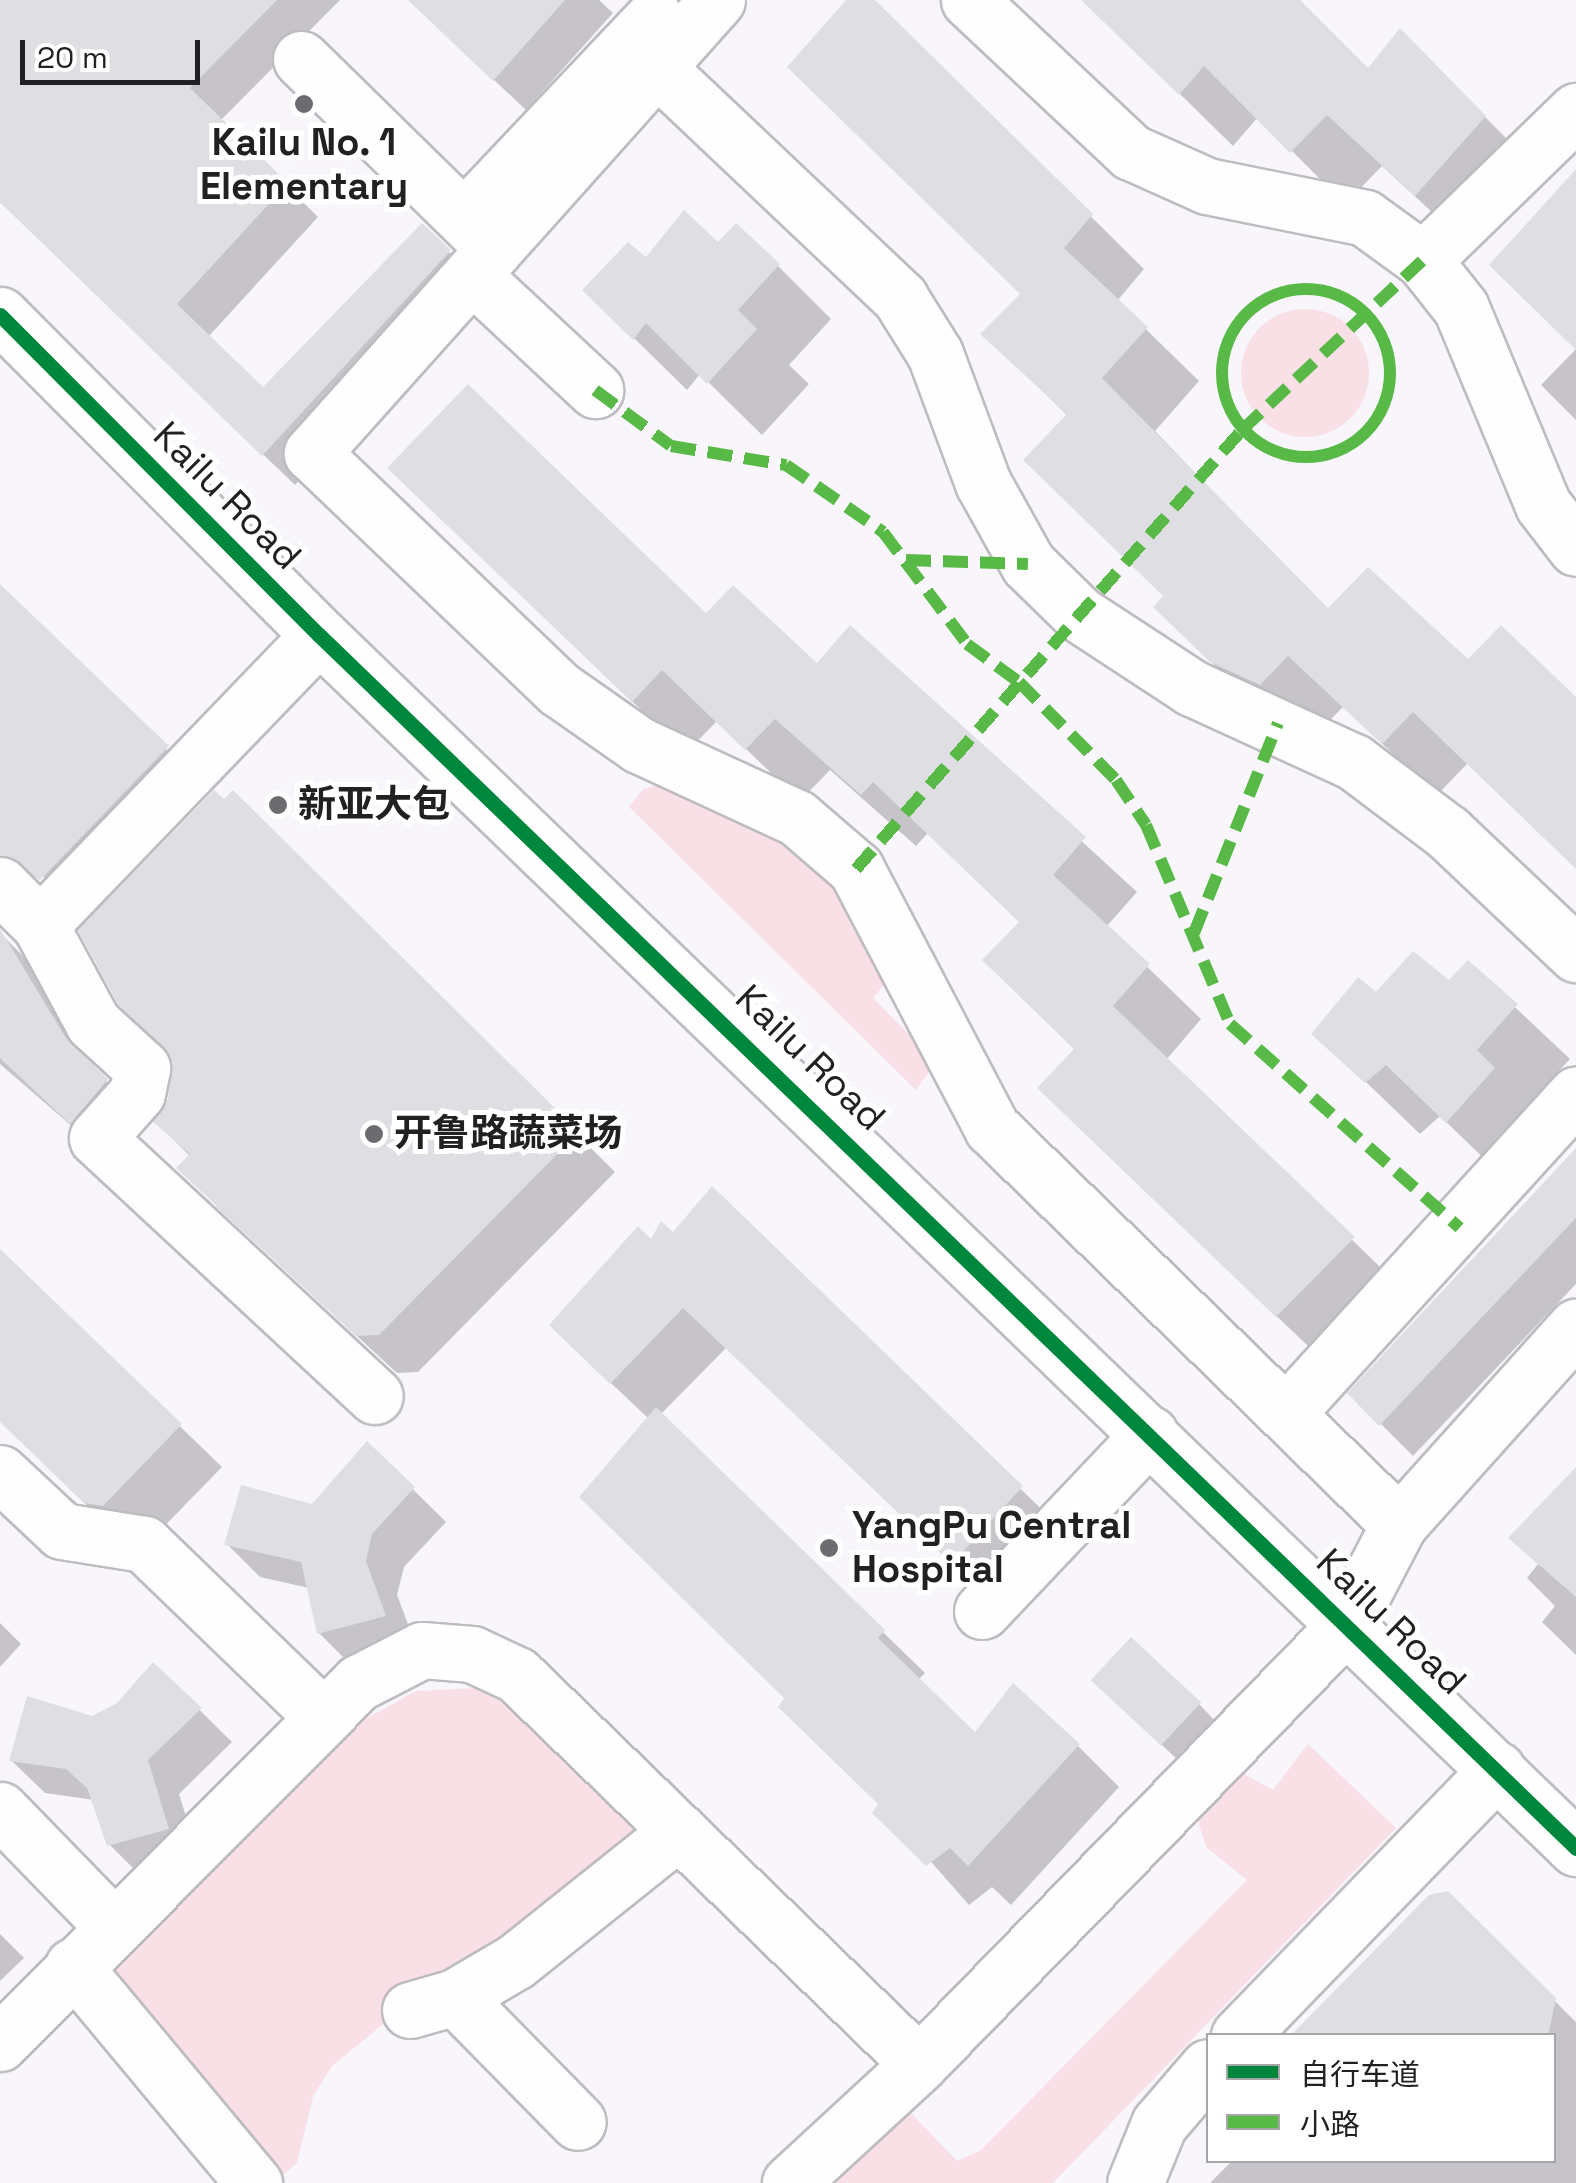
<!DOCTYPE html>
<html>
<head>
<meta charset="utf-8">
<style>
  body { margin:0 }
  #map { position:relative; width:1576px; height:2183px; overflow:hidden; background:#f8f6fb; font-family:"Space Grotesk","Noto Sans SC",sans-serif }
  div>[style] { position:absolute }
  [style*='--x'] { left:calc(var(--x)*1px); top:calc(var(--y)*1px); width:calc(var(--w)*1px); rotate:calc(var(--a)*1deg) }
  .green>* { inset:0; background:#f9dfe6 }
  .round { border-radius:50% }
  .shadow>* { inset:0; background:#0003 }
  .building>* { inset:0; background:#dfdee2; transform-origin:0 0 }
  .roads { filter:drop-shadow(2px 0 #bebcc0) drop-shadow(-2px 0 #bebcc0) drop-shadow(0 2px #bebcc0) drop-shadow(0 -2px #bebcc0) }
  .minor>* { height:55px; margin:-27.5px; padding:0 27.5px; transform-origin:27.5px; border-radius:27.5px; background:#fefefe }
  .quiet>* { height:12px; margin-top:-6px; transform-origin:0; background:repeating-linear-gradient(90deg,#58b947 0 25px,transparent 0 37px) }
  .quiet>.ring { margin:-6px; padding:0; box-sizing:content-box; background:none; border:12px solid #58b947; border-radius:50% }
  .cycleway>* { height:15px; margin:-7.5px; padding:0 7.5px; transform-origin:7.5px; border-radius:7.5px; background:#00873e }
  .dots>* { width:28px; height:28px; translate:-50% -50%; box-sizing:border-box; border:5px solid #fff; border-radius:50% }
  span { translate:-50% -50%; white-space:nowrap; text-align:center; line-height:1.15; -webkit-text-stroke:10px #fff; paint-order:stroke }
  .poi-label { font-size:38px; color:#212023; font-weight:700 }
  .left { translate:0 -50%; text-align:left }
  .street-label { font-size:38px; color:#212023 }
  .legend { position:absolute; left:1206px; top:2033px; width:350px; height:130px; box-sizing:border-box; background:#fff; border:2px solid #a6a6a7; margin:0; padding:12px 18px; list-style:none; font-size:30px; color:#212023 }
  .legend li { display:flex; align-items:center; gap:20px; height:50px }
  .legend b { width:50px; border:2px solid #a6a6a7 }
  .scale { position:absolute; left:20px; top:40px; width:180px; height:45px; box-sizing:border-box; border:5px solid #212023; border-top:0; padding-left:12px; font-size:30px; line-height:35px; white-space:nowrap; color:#212023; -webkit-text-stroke:8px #fff; paint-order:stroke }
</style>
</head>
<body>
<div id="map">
  <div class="green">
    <div class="round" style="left:1241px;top:309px;width:128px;height:128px"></div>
    <div style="clip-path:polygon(664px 784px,821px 852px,898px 968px,873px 998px,936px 1062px,916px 1090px,629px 807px,643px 789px)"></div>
    <div style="clip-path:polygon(477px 1688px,515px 1698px,667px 1829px,414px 1999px,332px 2066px,313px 2096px,297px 2163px,274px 2183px,95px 1984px,367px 1718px,416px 1691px)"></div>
    <div style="clip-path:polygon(1308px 1744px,1396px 1828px,1053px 2183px,830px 2183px,911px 2113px,957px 2161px,981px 2150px,1247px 1880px,1206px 1847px,1196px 1814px,1235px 1769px,1273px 1790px)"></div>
  </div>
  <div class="shadow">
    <div style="clip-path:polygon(0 0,340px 0,220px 121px,318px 217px,208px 337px,263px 391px,423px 226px,481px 284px,295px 485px,0 202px)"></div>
    <div style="clip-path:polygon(409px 0,599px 0,613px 13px,526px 110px)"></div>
    <div style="clip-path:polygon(850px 0,872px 0,1144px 269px,1117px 301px,1199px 381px,1155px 431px,1328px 612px,1576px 701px,1576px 868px,1468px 763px,1437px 795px,1343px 707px,1314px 736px,1266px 714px,1209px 660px,1068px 416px,984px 334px,1023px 295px)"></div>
    <div style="clip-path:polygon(1084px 0,1296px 0,1369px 72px,1400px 32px,1538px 170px,1470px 247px,1382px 166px,1345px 204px,1258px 117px,1233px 146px)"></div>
    <div style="clip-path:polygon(718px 246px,778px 266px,831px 319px,789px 365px,809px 384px,762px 435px,700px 374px,687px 390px,585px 290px,647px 260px)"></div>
    <div style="clip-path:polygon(1576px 349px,1576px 420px,1541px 385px)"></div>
    <div style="clip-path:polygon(444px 521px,817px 667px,850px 629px,1137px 892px,1106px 927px,1201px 1019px,1166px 1060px,1406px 1292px,1331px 1368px,1093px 1141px,1077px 1050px,1021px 923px,928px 833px,916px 846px,830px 770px,800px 801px,717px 721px,686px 753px)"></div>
    <div style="clip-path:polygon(0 588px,194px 776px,69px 906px,0 826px)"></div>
    <div style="clip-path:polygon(233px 793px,615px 1172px,418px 1372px,397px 1373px,217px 1207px,191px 1157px,156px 1122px,170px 1100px)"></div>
    <div style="clip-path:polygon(0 933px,47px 980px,97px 1072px,138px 1113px,104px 1154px,0 1064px)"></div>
    <div style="clip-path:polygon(1468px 963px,1570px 1059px,1528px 1104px,1546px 1123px,1500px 1174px,1440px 1116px,1420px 1134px,1315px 1033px,1377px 996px,1449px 983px)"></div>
    <div style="clip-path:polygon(1576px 1154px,1576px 1284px,1413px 1456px,1350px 1393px)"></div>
    <div style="clip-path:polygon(712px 1190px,1062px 1529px,994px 1603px,726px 1348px,660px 1415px,925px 1673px,918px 1680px,976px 1736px,1078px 1746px,1119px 1787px,1011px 1905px,992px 1887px,969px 1905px,787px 1698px,649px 1419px,593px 1366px,652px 1243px,673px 1236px)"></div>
    <div style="clip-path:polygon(0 1252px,222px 1467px,145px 1546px,125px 1543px,0 1420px)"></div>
    <div style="clip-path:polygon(367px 1444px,446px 1522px,404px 1567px,397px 1595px,417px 1648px,352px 1666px,319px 1633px,309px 1588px,260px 1577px,227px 1544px,313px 1507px)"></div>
    <div style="clip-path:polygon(1576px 1471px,1576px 1655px,1542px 1622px,1555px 1606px,1527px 1578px,1538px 1564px,1512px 1538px)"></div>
    <div style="clip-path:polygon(0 1623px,21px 1644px,0 1667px)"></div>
    <div style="clip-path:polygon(154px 1665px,232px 1742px,179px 1794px,200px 1861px,142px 1877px,109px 1844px,94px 1800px,45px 1793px,12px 1761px,119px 1705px)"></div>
    <div style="clip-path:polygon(1117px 1702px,1199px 1704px,1221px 1727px,1184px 1766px)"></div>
    <div style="clip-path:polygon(1447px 1894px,1576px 2022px,1576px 2183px,1210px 2183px,1233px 2160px,1554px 2160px,1554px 2036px,1310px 2036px)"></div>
    <div style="clip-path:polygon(0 1934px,24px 1958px,0 1981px)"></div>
  </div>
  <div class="building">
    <div style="clip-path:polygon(0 0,277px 0,190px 88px,288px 183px,177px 304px,263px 387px,422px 223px,451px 250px,262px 456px,0 202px)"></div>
    <div style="clip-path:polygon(408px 0,565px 0,493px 81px)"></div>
    <div style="clip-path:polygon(846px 0,875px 0,1093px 214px,1064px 248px,1148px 327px,1102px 378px,1328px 608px,1368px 567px,1468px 659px,1501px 625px,1576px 697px,1576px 869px,1413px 712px,1382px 744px,1288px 656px,1260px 685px,1210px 662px,1153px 607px,1163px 596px,1023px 460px,1067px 414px,980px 334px,1020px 294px,787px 67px)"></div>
    <div style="clip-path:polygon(1081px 0,1300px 0,1368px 68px,1400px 28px,1486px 116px,1415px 196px,1327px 115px,1290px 153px,1204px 66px,1179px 95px)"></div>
    <div style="clip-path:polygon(1576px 169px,1576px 350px,1489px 265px)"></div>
    <div style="clip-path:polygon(684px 210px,718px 242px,736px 223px,780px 264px,738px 310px,757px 329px,707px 384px,646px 323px,633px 340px,582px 290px,628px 242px,646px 257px)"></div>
    <div style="clip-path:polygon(468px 384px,706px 613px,733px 585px,817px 663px,850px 625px,1086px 837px,1053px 875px,1150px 964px,1113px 1006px,1355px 1237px,1276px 1317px,1037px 1088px,1074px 1049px,982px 960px,1019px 922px,873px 782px,861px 795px,775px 719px,745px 750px,662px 670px,632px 702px,387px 468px)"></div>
    <div style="clip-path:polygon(0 584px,169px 746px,40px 880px,0 855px)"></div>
    <div style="clip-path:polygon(214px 790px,224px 799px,233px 790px,579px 1132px,379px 1335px,356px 1336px,176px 1168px,190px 1154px,153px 1122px,168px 1099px,171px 1057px,118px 1004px,78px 930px)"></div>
    <div style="clip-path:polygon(0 929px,66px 1038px,108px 1079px,70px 1124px,0 1058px)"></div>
    <div style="clip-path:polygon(1413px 951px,1449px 980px,1468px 960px,1518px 1004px,1477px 1050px,1495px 1068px,1446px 1123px,1386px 1065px,1365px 1083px,1311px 1034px,1358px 977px,1376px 992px)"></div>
    <div style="clip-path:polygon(1576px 1148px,1576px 1218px,1379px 1426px,1347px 1393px)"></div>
    <div style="clip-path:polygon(712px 1186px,1023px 1486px,952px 1564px,683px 1308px,610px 1384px,549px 1325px,638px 1226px,651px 1239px,661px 1221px,673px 1232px)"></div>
    <div style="clip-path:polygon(0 1249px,182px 1424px,103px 1506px,84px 1503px,0 1422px)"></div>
    <div style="clip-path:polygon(656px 1407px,885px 1630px,878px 1638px,975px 1732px,1013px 1683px,1080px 1744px,968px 1866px,950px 1848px,926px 1866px,872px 1813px,878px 1804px,778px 1707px,784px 1698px,579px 1497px)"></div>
    <div style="clip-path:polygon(367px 1441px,415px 1487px,372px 1534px,366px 1561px,386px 1616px,317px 1634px,301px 1562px,224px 1545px,241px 1485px,312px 1504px)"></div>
    <div style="clip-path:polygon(1576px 1467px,1576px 1597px,1508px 1538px)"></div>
    <div style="left:1131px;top:1637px;width:96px;height:59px;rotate:43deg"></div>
    <div style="clip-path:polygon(153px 1662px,202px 1708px,148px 1760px,169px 1829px,107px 1846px,87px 1788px,66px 1769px,9px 1761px,27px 1696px,92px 1716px,117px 1703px)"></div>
    <div style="clip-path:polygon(1448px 1891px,1556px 1998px,1548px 2036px,1290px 2036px,1429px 1895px)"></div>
  </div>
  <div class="roads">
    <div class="minor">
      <div style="--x:717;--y:0;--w:608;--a:131.8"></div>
      <div style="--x:312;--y:453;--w:342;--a:43.7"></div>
      <div style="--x:559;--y:689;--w:98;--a:35"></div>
      <div style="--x:639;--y:745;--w:174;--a:24.8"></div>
      <div style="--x:797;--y:818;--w:78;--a:40.8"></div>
      <div style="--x:856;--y:869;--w:293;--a:62.3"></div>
      <div style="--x:992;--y:1128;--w:568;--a:44.22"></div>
      <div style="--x:969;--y:0;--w:222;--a:43.2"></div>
      <div style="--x:1131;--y:152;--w:83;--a:24.1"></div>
      <div style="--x:1207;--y:186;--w:161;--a:11.4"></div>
      <div style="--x:1365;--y:218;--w:72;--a:35.9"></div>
      <div style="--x:1423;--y:260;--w:61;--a:51.6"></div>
      <div style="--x:1461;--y:308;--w:213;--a:67.4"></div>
      <div style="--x:1543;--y:505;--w:54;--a:52.5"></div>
      <div style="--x:301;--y:59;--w:262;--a:44.4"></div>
      <div style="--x:657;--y:68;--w:335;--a:43.4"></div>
      <div style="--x:900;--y:298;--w:66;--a:58"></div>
      <div style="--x:935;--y:354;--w:138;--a:69.6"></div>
      <div style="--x:983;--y:483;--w:93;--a:60.9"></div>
      <div style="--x:1028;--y:564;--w:71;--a:44.4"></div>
      <div style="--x:1079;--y:614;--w:135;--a:33.2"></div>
      <div style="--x:1192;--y:688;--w:178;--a:24.6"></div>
      <div style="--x:1354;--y:762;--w:116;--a:37"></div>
      <div style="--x:1447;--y:832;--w:178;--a:43.4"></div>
      <div style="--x:464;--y:218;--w:277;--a:-46.6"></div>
      <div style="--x:1423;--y:260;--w:214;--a:-44.2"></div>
      <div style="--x:474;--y:277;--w:166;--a:43"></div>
      <div style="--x:0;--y:315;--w:452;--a:45.1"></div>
      <div style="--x:319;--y:635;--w:1747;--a:43.98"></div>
      <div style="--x:0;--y:885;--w:57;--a:45"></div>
      <div style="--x:40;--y:925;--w:402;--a:-46.1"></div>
      <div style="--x:40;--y:925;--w:111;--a:61.6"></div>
      <div style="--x:93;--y:1023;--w:67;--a:42.6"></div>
      <div style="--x:142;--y:1068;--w:25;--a:101"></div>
      <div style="--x:137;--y:1093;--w:60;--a:131.6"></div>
      <div style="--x:97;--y:1138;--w:379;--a:42.9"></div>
      <div style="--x:1288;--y:1411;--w:428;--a:-47.7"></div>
      <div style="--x:0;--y:1473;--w:85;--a:43.1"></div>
      <div style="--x:62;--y:1531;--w:83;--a:9"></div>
      <div style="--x:144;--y:1544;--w:249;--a:44"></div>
      <div style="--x:982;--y:1611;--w:244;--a:-46.5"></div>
      <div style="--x:0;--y:1810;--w:158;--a:45.8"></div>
      <div style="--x:73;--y:1966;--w:283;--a:50.2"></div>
      <div style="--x:455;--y:1997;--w:175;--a:45.5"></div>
      <div style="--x:410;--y:2010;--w:47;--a:-16.1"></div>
      <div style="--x:455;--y:1997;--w:71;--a:-30.5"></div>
      <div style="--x:516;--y:1961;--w:208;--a:-38.6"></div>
      <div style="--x:1239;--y:2036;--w:371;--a:-45.9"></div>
      <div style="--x:0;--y:2043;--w:508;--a:-45.16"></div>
      <div style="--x:358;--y:1683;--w:72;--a:-27.3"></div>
      <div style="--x:422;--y:1650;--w:50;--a:4.6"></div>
      <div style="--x:472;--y:1654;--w:50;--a:25"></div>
      <div style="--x:517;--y:1675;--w:559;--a:44.06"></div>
      <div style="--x:790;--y:2183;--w:176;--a:-42.7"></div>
      <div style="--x:919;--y:2064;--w:614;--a:-45.79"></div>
      <div style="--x:1347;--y:1624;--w:113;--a:-62.5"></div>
      <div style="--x:1399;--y:1524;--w:265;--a:-48.1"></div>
      <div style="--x:1135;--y:2183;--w:64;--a:-67.9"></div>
      <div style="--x:1159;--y:2124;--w:75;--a:-49.3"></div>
    </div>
  </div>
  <div class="quiet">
    <div class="ring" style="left:1222px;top:289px;width:156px;height:156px"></div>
    <div style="--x:595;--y:390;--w:94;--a:36.4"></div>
    <div style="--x:671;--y:446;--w:117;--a:9.4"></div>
    <div style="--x:786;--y:465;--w:118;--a:34.6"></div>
    <div style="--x:883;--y:532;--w:140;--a:53.1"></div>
    <div style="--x:967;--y:644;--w:64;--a:36.2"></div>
    <div style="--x:1019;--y:682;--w:138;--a:45.3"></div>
    <div style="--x:1116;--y:780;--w:54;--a:56.3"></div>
    <div style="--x:1146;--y:825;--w:216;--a:67.1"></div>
    <div style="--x:1230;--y:1024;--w:307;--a:41.6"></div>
    <div style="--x:906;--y:560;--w:122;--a:1.9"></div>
    <div style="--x:856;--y:869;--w:585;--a:-48.68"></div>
    <div style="--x:1242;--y:430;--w:248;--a:-43.2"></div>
    <div style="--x:1194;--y:933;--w:226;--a:-68.2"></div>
  </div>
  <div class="cycleway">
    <div style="--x:0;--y:315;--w:452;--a:45.1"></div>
    <div style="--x:319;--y:635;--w:1747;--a:43.98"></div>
  </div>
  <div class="dots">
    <div style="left:304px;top:104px;background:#6c6b6f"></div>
    <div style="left:278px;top:805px;background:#6c6b6f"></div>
    <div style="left:374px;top:1134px;background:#6c6b6f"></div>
    <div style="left:829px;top:1548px;background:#6c6b6f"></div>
  </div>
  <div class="poi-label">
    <span style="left:304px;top:165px">Kailu No. 1<br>Elementary</span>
    <span class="left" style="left:298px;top:805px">新亚大包</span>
    <span class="left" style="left:394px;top:1134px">开鲁路蔬菜场</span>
    <span class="left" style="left:852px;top:1548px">YangPu Central<br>Hospital</span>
  </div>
  <div class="street-label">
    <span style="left:227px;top:496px;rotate:45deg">Kailu Road</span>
    <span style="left:810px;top:1058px;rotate:44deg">Kailu Road</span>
    <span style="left:1391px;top:1622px;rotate:44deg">Kailu Road</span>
  </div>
  <ul class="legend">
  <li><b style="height:12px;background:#00873e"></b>自行车道</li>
  <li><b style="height:12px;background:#58b947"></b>小路</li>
  </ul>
  <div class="scale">20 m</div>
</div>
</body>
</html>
